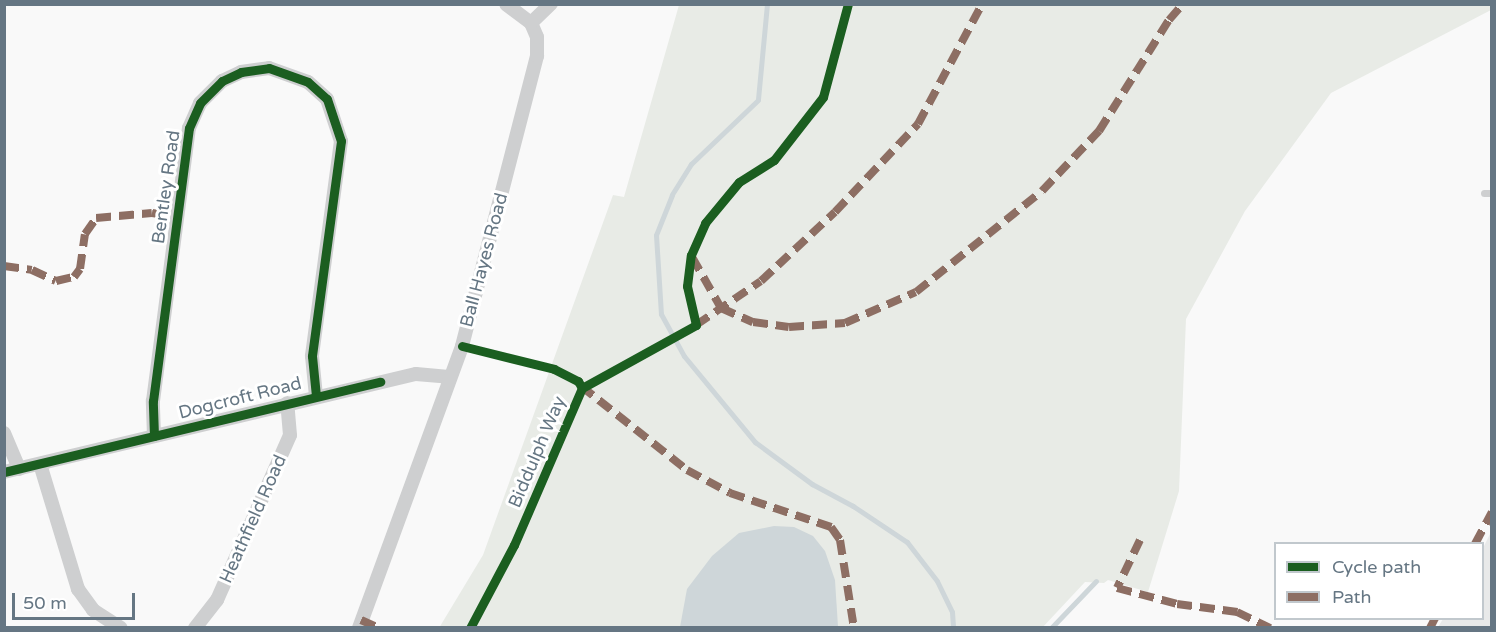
<!DOCTYPE html>
<html>
<head>
<meta charset="utf-8">
<style>
  body { margin:0 }
  #map { position:relative; width:1496px; height:632px; overflow:hidden; background:#f9f9f9; font-family:"Varela Round",sans-serif }
  div>[style] { position:absolute }
  [style*='--x'] { left:calc(var(--x)*1px); top:calc(var(--y)*1px); width:calc(var(--w)*1px); rotate:calc(var(--a)*1deg) }
  .built>* { inset:0; background:#e8e9e9 }
  .green>* { inset:0; background:#e8ebe6 }
  .water>* { inset:0; background:#ced6d9 }
  .stream>* { height:5px; margin:-2.5px; padding:0 2.5px; transform-origin:2.5px; border-radius:2.5px; background:#ced6d9 }
  .lane>* { height:7px; margin:-3.5px; padding:0 3.5px; transform-origin:3.5px; border-radius:3.5px; background:#cecfd0 }
  .street>* { height:14px; margin:-7px; padding:0 7px; transform-origin:7px; border-radius:7px; background:#cecfd0 }
  .quiet>* { height:8px; margin-top:-4px; transform-origin:0; background:repeating-linear-gradient(90deg,#8d6e63 0 15px,transparent 0 23px) }
  .cycleway>* { height:9px; margin:-4.5px; padding:0 4.5px; transform-origin:4.5px; border-radius:4.5px; background:#1b5e20 }
  span { translate:-50% -50%; white-space:nowrap; text-align:center; line-height:1.15; -webkit-text-stroke:6px #fff; paint-order:stroke }
  .street-label { font-size:18px; color:#657683 }
  .frame { position:absolute; inset:0; border:6px solid #657683; pointer-events:none }
  .legend { position:absolute; left:1274px; top:542px; width:210px; height:78px; box-sizing:border-box; background:#fff; border:2px solid #c1c8cd; margin:0; padding:8px 10px; list-style:none; font-size:18px; color:#657683 }
  .legend li { display:flex; align-items:center; gap:12px; height:30px }
  .legend b { width:30px; border:2px solid #c1c8cd }
  .scale { position:absolute; left:12px; top:593px; width:123px; height:27px; box-sizing:border-box; border:3px solid #657683; border-top:0; padding-left:8px; font-size:18px; line-height:21px; white-space:nowrap; color:#657683; -webkit-text-stroke:4px #fff; paint-order:stroke }
</style>
</head>
<body>
<div id="map">
  <div class="built">
    <div style="clip-path:polygon(1491px 532px,1491px 627px,1438px 627px,1443px 619px,1482px 618px,1483px 548px)"></div>
  </div>
  <div class="green">
    <div style="clip-path:polygon(679px 5px,1491px 5px,1491px 10px,1331px 93px,1245px 211px,1186px 319px,1179px 491px,1148px 592px,1108px 580px,1104px 583px,1085px 582px,1042px 628px,439px 628px,483px 555px,613px 195px,624px 197px)"></div>
  </div>
  <div class="water">
    <div style="clip-path:polygon(774px 526px,794px 527px,813px 536px,825px 551px,835px 580px,838px 627px,680px 627px,687px 589px,712px 556px,739px 533px)"></div>
  </div>
  <div class="stream">
    <div style="--x:767;--y:4;--w:96;--a:95.4"></div>
    <div style="--x:758;--y:100;--w:93;--a:136.3"></div>
    <div style="--x:691;--y:164;--w:36;--a:122"></div>
    <div style="--x:672;--y:195;--w:43;--a:111.8"></div>
    <div style="--x:656;--y:235;--w:79;--a:86.4"></div>
    <div style="--x:661;--y:314;--w:48;--a:61.3"></div>
    <div style="--x:684;--y:356;--w:112;--a:50.5"></div>
    <div style="--x:755;--y:442;--w:71;--a:36.4"></div>
    <div style="--x:812;--y:484;--w:47;--a:28.2"></div>
    <div style="--x:853;--y:506;--w:65;--a:33.7"></div>
    <div style="--x:907;--y:542;--w:49;--a:52.4"></div>
    <div style="--x:937;--y:581;--w:34;--a:64"></div>
    <div style="--x:952;--y:612;--w:16;--a:86"></div>
    <div style="--x:1051;--y:628;--w:65;--a:-46.2"></div>
  </div>
  <div class="lane">
    <div style="--x:1484;--y:193;--w:8;--a:0"></div>
  </div>
  <div class="street">
    <div style="--x:531;--y:23;--w:28;--a:-44"></div>
    <div style="--x:4;--y:433;--w:39;--a:67"></div>
    <div style="--x:154;--y:436;--w:35;--a:-92"></div>
    <div style="--x:153;--y:401;--w:275;--a:-82.5"></div>
    <div style="--x:189;--y:128;--w:27;--a:-66"></div>
    <div style="--x:200;--y:103;--w:31;--a:-45"></div>
    <div style="--x:222;--y:81;--w:21;--a:-25"></div>
    <div style="--x:241;--y:72;--w:28;--a:-8"></div>
    <div style="--x:269;--y:68;--w:41;--a:19.7"></div>
    <div style="--x:308;--y:82;--w:25;--a:42"></div>
    <div style="--x:327;--y:99;--w:44;--a:71.6"></div>
    <div style="--x:341;--y:141;--w:217;--a:97.7"></div>
    <div style="--x:312;--y:356;--w:40;--a:84.3"></div>
    <div style="--x:40;--y:464;--w:131;--a:73.1"></div>
    <div style="--x:78;--y:589;--w:26;--a:54"></div>
    <div style="--x:93;--y:610;--w:33;--a:33"></div>
    <div style="--x:4;--y:472;--w:423;--a:-13.4"></div>
    <div style="--x:416;--y:374;--w:33;--a:5"></div>
    <div style="--x:195;--y:628;--w:36;--a:-52"></div>
    <div style="--x:217;--y:600;--w:180;--a:-66.1"></div>
    <div style="--x:290;--y:435;--w:32;--a:-95"></div>
    <div style="--x:359;--y:628;--w:300;--a:-69.9"></div>
    <div style="--x:462;--y:346;--w:300;--a:-75.5"></div>
    <div style="--x:537;--y:56;--w:19;--a:-90"></div>
    <div style="--x:537;--y:37;--w:15;--a:-113"></div>
    <div style="--x:531;--y:23;--w:31;--a:-143"></div>
  </div>
  <div class="quiet">
    <div style="--x:692;--y:257;--w:59;--a:60.4"></div>
    <div style="--x:721;--y:308;--w:35;--a:24"></div>
    <div style="--x:753;--y:322;--w:36;--a:8"></div>
    <div style="--x:789;--y:327;--w:56;--a:-4.1"></div>
    <div style="--x:845;--y:323;--w:77;--a:-23.6"></div>
    <div style="--x:916;--y:292;--w:161;--a:-38.7"></div>
    <div style="--x:1042;--y:191;--w:83;--a:-46.5"></div>
    <div style="--x:1099;--y:131;--w:131;--a:-57.8"></div>
    <div style="--x:1169;--y:20;--w:21;--a:-49"></div>
    <div style="--x:4;--y:266;--w:28;--a:8"></div>
    <div style="--x:32;--y:270;--w:26;--a:25"></div>
    <div style="--x:56;--y:281;--w:18;--a:-13"></div>
    <div style="--x:74;--y:277;--w:10;--a:-53"></div>
    <div style="--x:80;--y:269;--w:35;--a:-82"></div>
    <div style="--x:85;--y:234;--w:19;--a:-55"></div>
    <div style="--x:96;--y:218;--w:56;--a:-5.1"></div>
    <div style="--x:152;--y:213;--w:26;--a:9"></div>
    <div style="--x:696;--y:325;--w:78;--a:-34.1"></div>
    <div style="--x:761;--y:281;--w:101;--a:-43"></div>
    <div style="--x:835;--y:212;--w:121;--a:-46.7"></div>
    <div style="--x:918;--y:124;--w:136;--a:-61.9"></div>
    <div style="--x:581;--y:386;--w:135;--a:38.4"></div>
    <div style="--x:687;--y:470;--w:49;--a:28.1"></div>
    <div style="--x:730;--y:493;--w:107;--a:18.6"></div>
    <div style="--x:831;--y:527;--w:16;--a:55"></div>
    <div style="--x:840;--y:540;--w:89;--a:81"></div>
    <div style="--x:1140;--y:540;--w:53;--a:115.6"></div>
    <div style="--x:1117;--y:588;--w:62;--a:14.9"></div>
    <div style="--x:1177;--y:604;--w:61;--a:7.6"></div>
    <div style="--x:1237;--y:612;--w:37;--a:26"></div>
    <div style="--x:1475;--y:544;--w:36;--a:-62"></div>
    <div style="--x:361;--y:620;--w:20;--a:24"></div>
    <div style="--x:1430;--y:628;--w:11;--a:-63"></div>
  </div>
  <div class="cycleway">
    <div style="--x:462;--y:346;--w:95;--a:14"></div>
    <div style="--x:554;--y:369;--w:27;--a:27"></div>
    <div style="--x:578;--y:381;--w:8;--a:60"></div>
    <div style="--x:154;--y:436;--w:35;--a:-92"></div>
    <div style="--x:153;--y:401;--w:275;--a:-82.5"></div>
    <div style="--x:189;--y:128;--w:27;--a:-66"></div>
    <div style="--x:200;--y:103;--w:31;--a:-45"></div>
    <div style="--x:222;--y:81;--w:21;--a:-25"></div>
    <div style="--x:241;--y:72;--w:28;--a:-8"></div>
    <div style="--x:269;--y:68;--w:41;--a:19.7"></div>
    <div style="--x:308;--y:82;--w:25;--a:42"></div>
    <div style="--x:327;--y:99;--w:44;--a:71.6"></div>
    <div style="--x:341;--y:141;--w:217;--a:97.7"></div>
    <div style="--x:312;--y:356;--w:40;--a:84.3"></div>
    <div style="--x:4;--y:472;--w:387;--a:-13.5"></div>
    <div style="--x:470;--y:628;--w:94;--a:-62.1"></div>
    <div style="--x:514;--y:545;--w:171;--a:-66.6"></div>
    <div style="--x:582;--y:388;--w:130;--a:-28.9"></div>
    <div style="--x:696;--y:325;--w:40;--a:-103"></div>
    <div style="--x:687;--y:286;--w:31;--a:-83"></div>
    <div style="--x:691;--y:255;--w:35;--a:-66"></div>
    <div style="--x:705;--y:223;--w:53;--a:-50.3"></div>
    <div style="--x:739;--y:182;--w:41;--a:-32.2"></div>
    <div style="--x:774;--y:160;--w:80;--a:-52.1"></div>
    <div style="--x:823;--y:97;--w:96;--a:-75"></div>
  </div>
  <div class="street-label">
    <span style="left:166px;top:187px;rotate:-82deg">Bentley Road</span>
    <span style="left:484px;top:260px;rotate:-75deg">Ball Hayes Road</span>
    <span style="left:240px;top:398px;rotate:-14deg">Dogcroft Road</span>
    <span style="left:537px;top:452px;rotate:-67deg">Biddulph Way</span>
    <span style="left:253px;top:519px;rotate:-66deg">Heathfield Road</span>
  </div>
  <div class="frame"></div>
  <ul class="legend">
  <li><b style="height:8px;background:#1b5e20"></b>Cycle path</li>
  <li><b style="height:8px;background:#8d6e63"></b>Path</li>
  </ul>
  <div class="scale">50 m</div>
</div>
</body>
</html>
